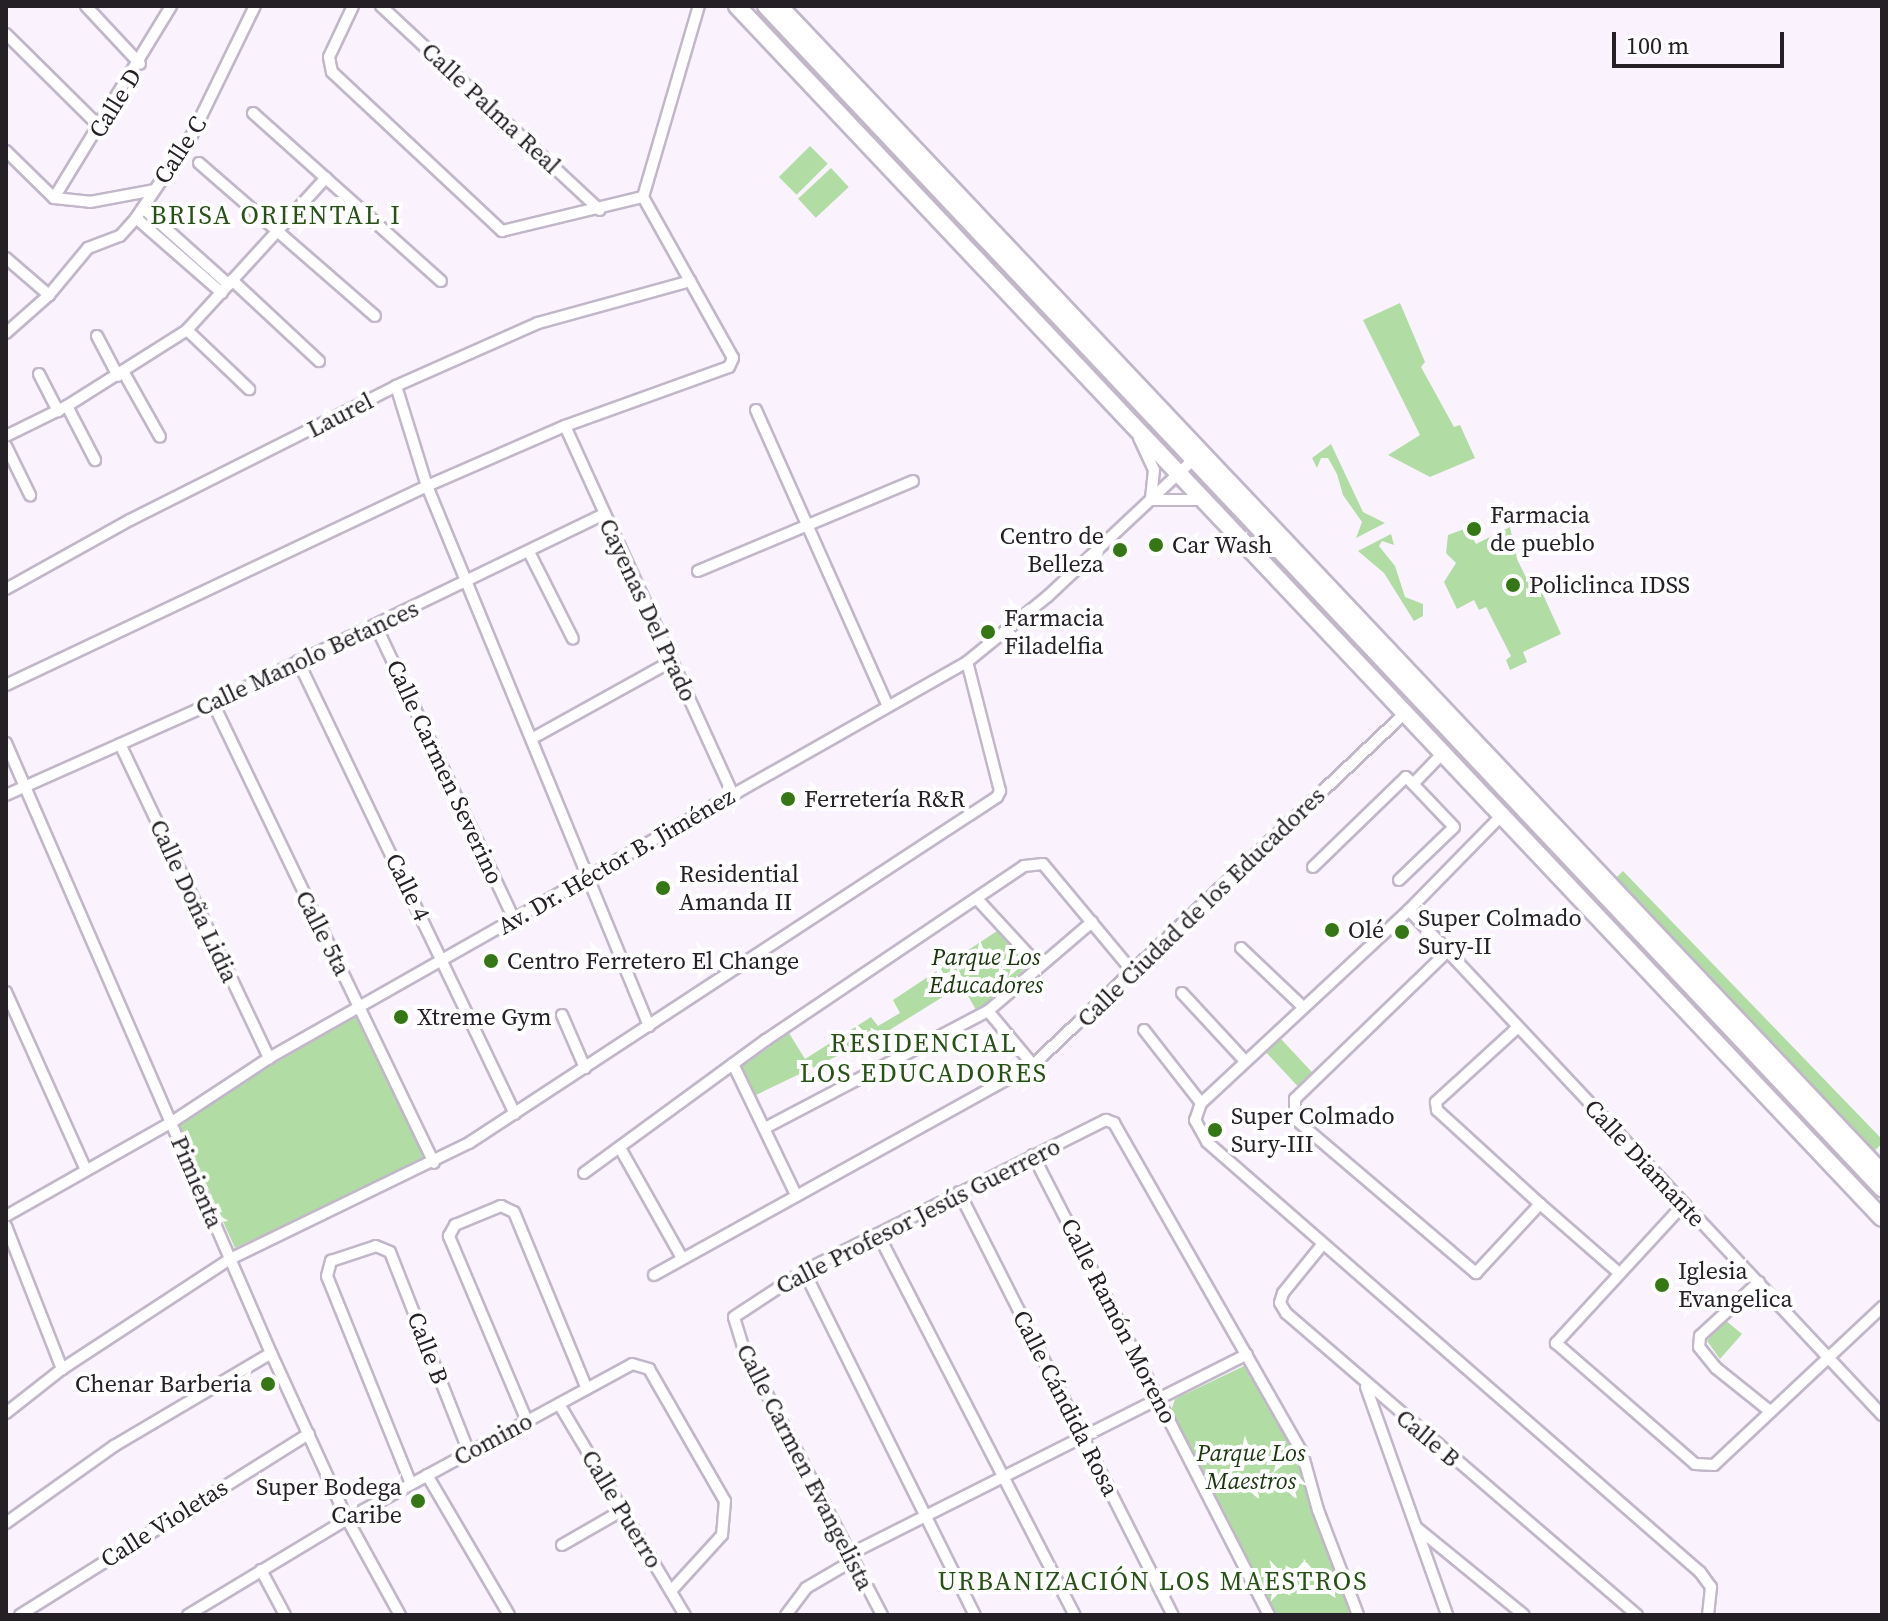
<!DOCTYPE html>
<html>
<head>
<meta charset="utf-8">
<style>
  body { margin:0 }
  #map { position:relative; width:1888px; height:1621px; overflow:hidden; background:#faf3fe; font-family:"Source Serif 4",serif }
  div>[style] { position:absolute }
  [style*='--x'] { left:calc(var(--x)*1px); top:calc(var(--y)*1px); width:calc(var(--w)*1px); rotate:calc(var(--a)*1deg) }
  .green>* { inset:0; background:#b1dca3; transform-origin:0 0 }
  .roads { filter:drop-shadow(2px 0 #c2b7c9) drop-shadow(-2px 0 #c2b7c9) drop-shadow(0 2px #c2b7c9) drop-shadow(0 -2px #c2b7c9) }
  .minor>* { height:10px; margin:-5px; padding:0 5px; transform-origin:5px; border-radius:5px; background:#fff }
  .tertiary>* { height:12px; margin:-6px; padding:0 6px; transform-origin:6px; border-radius:6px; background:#fff }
  .primary>* { height:16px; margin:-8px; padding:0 8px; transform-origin:8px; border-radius:8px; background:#fff }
  .dots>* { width:22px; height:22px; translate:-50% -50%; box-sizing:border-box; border:4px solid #fff; border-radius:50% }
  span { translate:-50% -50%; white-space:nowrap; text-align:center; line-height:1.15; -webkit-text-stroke:8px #fff; paint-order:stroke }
  .street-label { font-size:24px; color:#242026 }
  .poi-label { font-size:24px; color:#242026 }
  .left { translate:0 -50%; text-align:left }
  .right { translate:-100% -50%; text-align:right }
  .park-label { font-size:24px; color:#1a360e; font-style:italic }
  .neighbourhood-label { font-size:26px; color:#275116; letter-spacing:2px }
  .frame { position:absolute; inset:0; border:8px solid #242026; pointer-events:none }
  .scale { position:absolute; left:1612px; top:32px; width:172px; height:36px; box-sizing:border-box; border:4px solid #242026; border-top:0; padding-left:10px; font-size:24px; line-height:28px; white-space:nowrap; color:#242026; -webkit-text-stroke:6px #fff; paint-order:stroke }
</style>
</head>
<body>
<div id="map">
  <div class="green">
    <div style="left:810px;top:146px;width:25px;height:44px;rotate:45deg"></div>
    <div style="left:831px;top:168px;width:26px;height:45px;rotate:47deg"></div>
    <div style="clip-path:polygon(1400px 303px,1425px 362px,1421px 367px,1454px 427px,1460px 425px,1475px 458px,1430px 477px,1388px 455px,1420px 435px,1363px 320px)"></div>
    <div style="clip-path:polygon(1331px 444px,1363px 512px,1385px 523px,1356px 538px,1362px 522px,1343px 495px,1337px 474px,1328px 458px,1321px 458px,1317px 468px,1312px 458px)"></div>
    <div style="clip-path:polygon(1510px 527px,1517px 559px,1532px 590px,1540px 588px,1561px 634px,1523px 652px,1527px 662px,1510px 670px,1506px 660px,1511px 656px,1486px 607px,1479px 610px,1474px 600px,1457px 609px,1444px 582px,1456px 563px,1446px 553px,1448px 535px,1467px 528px,1476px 544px)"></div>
    <div style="clip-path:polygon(1391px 534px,1394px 545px,1382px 541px,1379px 546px,1395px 566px,1405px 597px,1423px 604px,1423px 616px,1414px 621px,1384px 573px,1358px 551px)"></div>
    <div style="left:1623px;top:871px;width:376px;height:29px;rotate:46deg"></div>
    <div style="clip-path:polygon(997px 931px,1028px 965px,995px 999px,976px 1010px,962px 985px,883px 1034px,756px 1095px,741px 1067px,789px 1033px,805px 1059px,871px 1017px,878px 1026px,900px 1013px,893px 1000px)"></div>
    <div style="clip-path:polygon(356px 1017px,431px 1157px,235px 1248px,177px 1119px)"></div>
    <div style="left:1281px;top:1039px;width:47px;height:20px;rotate:47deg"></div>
    <div style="clip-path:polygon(1725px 1320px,1742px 1334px,1720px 1359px,1707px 1341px)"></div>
    <div style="clip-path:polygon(1244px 1366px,1296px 1453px,1350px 1615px,1276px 1615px,1171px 1411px,1175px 1399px)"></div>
  </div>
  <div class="roads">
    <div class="minor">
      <div style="--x:86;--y:6;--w:79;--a:47"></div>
      <div style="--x:353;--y:6;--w:56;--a:115.2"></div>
      <div style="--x:329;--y:57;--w:15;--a:79"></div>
      <div style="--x:332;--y:72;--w:233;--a:43.1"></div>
      <div style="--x:502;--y:231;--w:145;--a:-13.6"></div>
      <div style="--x:381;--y:6;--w:299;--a:43"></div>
      <div style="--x:6;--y:34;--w:132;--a:44.7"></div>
      <div style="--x:253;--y:113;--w:252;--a:41.8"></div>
      <div style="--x:6;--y:151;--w:67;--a:44.4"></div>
      <div style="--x:54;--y:198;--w:36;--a:6"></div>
      <div style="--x:90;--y:202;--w:65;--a:-10.6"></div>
      <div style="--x:199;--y:163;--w:233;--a:41"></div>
      <div style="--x:54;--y:198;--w:225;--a:-58.6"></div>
      <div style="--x:143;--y:208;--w:115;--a:41.8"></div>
      <div style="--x:136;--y:218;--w:114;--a:41.1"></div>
      <div style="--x:6;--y:258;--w:57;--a:40.7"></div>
      <div style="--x:232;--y:280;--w:119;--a:43"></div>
      <div style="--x:187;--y:330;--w:86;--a:43.6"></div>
      <div style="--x:6;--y:333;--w:57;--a:-41.5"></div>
      <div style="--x:49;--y:295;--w:61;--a:-50.3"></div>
      <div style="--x:88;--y:248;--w:34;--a:-21"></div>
      <div style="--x:120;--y:236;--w:24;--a:-48"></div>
      <div style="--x:136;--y:218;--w:100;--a:-56"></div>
      <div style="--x:192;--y:135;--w:144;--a:-64"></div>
      <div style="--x:97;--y:336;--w:45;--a:62.3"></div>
      <div style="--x:124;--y:373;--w:73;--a:60.6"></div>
      <div style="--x:39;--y:374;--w:42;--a:62.8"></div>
      <div style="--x:396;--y:386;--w:105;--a:72.8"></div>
      <div style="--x:427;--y:486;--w:584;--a:67.65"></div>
      <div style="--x:67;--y:406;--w:61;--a:62.6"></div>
      <div style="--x:756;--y:410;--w:324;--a:66"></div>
      <div style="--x:565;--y:426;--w:405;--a:65.5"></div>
      <div style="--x:6;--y:436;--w:68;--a:-26.2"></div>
      <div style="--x:67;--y:406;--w:142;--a:-32.3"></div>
      <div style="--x:187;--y:330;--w:206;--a:-47.6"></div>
      <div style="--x:1139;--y:438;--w:35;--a:65"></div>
      <div style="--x:1154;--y:470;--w:30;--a:96"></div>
      <div style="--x:1151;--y:500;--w:50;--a:0"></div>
      <div style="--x:6;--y:446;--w:55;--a:63.9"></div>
      <div style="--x:529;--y:552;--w:97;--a:63.2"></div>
      <div style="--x:698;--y:571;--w:233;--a:-22.7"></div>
      <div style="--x:6;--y:589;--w:142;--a:-29.1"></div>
      <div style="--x:130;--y:520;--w:298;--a:-26.7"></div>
      <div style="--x:396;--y:386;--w:155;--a:-23.9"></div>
      <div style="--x:538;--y:323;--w:158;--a:-15.4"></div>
      <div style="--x:376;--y:626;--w:324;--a:64.8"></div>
      <div style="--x:298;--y:661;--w:502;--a:64.4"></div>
      <div style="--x:6;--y:685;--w:466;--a:-25.3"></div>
      <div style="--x:427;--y:486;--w:150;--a:-23.5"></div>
      <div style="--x:565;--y:426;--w:174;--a:-19.8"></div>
      <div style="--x:729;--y:367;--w:10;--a:-66"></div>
      <div style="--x:733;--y:358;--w:184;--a:-119.2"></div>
      <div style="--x:643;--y:197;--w:199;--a:-73.7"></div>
      <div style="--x:213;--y:703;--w:510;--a:64.34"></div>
      <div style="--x:533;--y:738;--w:157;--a:-29"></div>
      <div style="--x:6;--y:743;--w:665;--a:66.52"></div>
      <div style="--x:271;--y:1353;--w:183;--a:65.4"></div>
      <div style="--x:347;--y:1519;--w:110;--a:61.1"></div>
      <div style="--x:120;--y:744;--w:348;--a:64.6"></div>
      <div style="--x:6;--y:795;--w:227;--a:-24"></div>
      <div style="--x:213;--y:703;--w:434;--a:-25.8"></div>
      <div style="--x:1501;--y:816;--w:132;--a:134.4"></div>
      <div style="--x:1409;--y:910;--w:284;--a:137.1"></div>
      <div style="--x:1201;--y:1103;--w:18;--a:109"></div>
      <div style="--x:1195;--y:1120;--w:25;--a:61"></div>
      <div style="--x:1207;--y:1142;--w:654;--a:41.1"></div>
      <div style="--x:1700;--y:1572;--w:19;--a:54"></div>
      <div style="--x:1711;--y:1587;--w:28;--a:96"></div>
      <div style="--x:1313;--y:867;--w:129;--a:-44.1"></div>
      <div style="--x:1406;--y:777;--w:10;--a:45"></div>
      <div style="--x:1399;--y:880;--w:76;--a:-43.9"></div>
      <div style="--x:1454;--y:827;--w:59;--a:-133.6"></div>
      <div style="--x:1413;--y:784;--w:42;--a:-46"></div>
      <div style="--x:978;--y:900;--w:90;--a:47.3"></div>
      <div style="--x:1409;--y:910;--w:692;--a:46.87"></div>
      <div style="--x:1241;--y:948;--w:84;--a:43.6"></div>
      <div style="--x:1446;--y:953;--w:210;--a:136"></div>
      <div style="--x:1295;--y:1099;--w:20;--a:90"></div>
      <div style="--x:1295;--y:1119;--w:238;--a:40.4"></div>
      <div style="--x:1476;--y:1273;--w:94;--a:-47.2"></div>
      <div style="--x:1540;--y:1204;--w:103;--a:41.1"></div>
      <div style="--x:6;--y:992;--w:195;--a:65.8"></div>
      <div style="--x:1182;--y:993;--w:91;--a:47.2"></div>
      <div style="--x:988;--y:1011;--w:70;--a:50.2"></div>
      <div style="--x:562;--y:1015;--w:58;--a:66.5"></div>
      <div style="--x:1517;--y:1028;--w:110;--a:137.6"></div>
      <div style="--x:1436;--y:1102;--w:8;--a:83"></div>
      <div style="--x:1437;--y:1110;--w:139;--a:42.4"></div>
      <div style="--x:1144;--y:1030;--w:93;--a:52"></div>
      <div style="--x:733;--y:1064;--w:145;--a:64.3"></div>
      <div style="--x:765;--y:1128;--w:252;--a:-27.7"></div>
      <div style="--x:988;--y:1011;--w:137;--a:-40.6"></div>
      <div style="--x:620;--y:1148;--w:126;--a:60.6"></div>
      <div style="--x:1033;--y:1155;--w:517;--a:62.84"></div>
      <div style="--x:584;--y:1173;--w:225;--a:-36.2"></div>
      <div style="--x:766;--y:1040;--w:311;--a:-34"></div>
      <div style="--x:1024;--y:866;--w:19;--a:-6"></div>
      <div style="--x:1043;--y:864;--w:141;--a:50.2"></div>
      <div style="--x:959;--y:1192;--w:474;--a:63.2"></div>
      <div style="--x:1683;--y:1205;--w:188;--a:132.6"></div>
      <div style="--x:1556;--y:1343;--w:184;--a:41"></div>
      <div style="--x:1695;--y:1464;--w:19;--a:3"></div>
      <div style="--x:1714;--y:1465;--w:231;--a:-43.2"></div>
      <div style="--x:6;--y:1216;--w:191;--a:-29.5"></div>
      <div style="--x:172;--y:1122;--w:116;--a:-33.4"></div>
      <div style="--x:269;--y:1058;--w:803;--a:-29.57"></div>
      <div style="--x:967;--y:662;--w:104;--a:-39.2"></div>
      <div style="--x:1048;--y:596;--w:199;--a:-43.2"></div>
      <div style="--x:6;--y:1226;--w:154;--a:68.6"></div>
      <div style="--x:878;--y:1234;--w:429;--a:62.7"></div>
      <div style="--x:1322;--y:1245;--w:62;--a:129.1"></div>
      <div style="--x:1283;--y:1293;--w:10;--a:107"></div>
      <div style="--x:1280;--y:1303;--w:12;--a:59"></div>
      <div style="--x:1286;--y:1313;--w:463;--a:40.7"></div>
      <div style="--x:804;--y:1271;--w:384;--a:63.6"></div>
      <div style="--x:654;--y:1275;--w:433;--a:-29"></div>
      <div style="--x:1033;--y:1065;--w:511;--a:-43.41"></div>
      <div style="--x:1759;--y:1282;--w:80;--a:137.5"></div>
      <div style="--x:1700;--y:1336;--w:11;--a:95"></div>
      <div style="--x:1699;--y:1347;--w:27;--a:51"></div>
      <div style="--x:1716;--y:1368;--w:70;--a:38.7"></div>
      <div style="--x:1366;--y:1387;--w:242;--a:70.4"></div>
      <div style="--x:559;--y:1404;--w:246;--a:59.2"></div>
      <div style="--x:6;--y:1413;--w:71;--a:-38.2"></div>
      <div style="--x:62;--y:1369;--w:201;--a:-33.2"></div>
      <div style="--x:230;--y:1259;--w:266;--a:-25.9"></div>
      <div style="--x:469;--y:1143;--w:631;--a:-33.24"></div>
      <div style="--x:997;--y:797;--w:7;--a:-63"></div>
      <div style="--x:1000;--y:791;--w:133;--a:-104.3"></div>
      <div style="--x:527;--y:1421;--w:201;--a:-112.9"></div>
      <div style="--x:449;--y:1236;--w:13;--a:-61"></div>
      <div style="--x:455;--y:1225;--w:50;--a:-22.4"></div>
      <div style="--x:501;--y:1206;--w:14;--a:25"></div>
      <div style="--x:514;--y:1212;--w:191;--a:67.6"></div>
      <div style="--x:427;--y:1475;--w:162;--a:59.6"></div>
      <div style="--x:411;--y:1484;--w:224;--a:-112"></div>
      <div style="--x:327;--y:1276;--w:16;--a:-75"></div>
      <div style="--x:331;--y:1261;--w:47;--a:-18.4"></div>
      <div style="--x:376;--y:1246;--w:15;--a:23"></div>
      <div style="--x:390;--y:1252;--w:216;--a:68.5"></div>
      <div style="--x:6;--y:1523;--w:133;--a:-35.5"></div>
      <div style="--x:114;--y:1446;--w:182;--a:-30.6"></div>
      <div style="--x:1416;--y:1527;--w:139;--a:39.2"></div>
      <div style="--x:562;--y:1545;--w:70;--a:-29.8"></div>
      <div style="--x:852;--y:1553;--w:442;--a:-26.7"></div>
      <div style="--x:261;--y:1570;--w:51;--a:61.9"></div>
      <div style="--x:20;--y:1615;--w:341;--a:-32.1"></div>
      <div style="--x:188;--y:1615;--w:186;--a:-31.1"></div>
      <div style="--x:347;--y:1519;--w:324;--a:-28.5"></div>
      <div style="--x:632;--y:1364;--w:18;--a:16"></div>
      <div style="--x:649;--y:1369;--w:152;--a:60.1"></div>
      <div style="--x:725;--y:1501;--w:34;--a:95"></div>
      <div style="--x:722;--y:1535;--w:76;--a:132.3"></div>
      <div style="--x:786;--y:1615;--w:34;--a:-53"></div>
      <div style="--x:806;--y:1588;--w:56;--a:-30.3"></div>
      <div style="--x:882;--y:1615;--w:299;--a:-117.5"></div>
      <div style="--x:744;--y:1350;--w:34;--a:-107"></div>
      <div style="--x:734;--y:1317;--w:84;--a:-33.3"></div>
      <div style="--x:804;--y:1271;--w:338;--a:-26.6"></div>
      <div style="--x:1106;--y:1120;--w:9;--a:21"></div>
      <div style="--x:1114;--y:1123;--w:379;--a:60.3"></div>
      <div style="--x:1302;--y:1452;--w:60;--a:74.6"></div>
      <div style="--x:1318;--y:1510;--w:112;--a:69.1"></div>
    </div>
    <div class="tertiary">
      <div style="--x:782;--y:6;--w:1602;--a:46.62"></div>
    </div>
    <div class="primary">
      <div style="--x:737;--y:6;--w:1667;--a:46.63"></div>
      <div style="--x:766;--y:6;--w:1626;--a:46.65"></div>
    </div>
  </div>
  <div class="dots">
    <div style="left:1474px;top:529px;background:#357715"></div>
    <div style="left:1156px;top:545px;background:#357715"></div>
    <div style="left:1120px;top:550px;background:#357715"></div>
    <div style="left:1513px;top:585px;background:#357715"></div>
    <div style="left:988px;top:632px;background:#357715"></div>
    <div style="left:788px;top:799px;background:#357715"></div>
    <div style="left:663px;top:888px;background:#357715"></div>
    <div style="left:1332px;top:930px;background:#357715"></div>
    <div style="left:1402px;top:932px;background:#357715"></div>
    <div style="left:491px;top:961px;background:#357715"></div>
    <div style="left:401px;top:1017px;background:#357715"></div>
    <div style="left:1215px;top:1130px;background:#357715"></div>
    <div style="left:1662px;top:1285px;background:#357715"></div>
    <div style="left:268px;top:1384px;background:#357715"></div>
    <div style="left:418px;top:1501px;background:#357715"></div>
  </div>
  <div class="street-label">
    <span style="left:115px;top:103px;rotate:-58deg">Calle D</span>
    <span style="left:491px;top:108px;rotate:43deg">Calle Palma Real</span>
    <span style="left:180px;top:150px;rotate:-57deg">Calle C</span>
    <span style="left:340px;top:415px;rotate:-27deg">Laurel</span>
    <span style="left:648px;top:610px;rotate:65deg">Cayenas Del Prado</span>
    <span style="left:307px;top:658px;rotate:-25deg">Calle Manolo Betances</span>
    <span style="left:445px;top:772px;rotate:65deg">Calle Carmen Severino</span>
    <span style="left:616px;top:861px;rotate:-30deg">Av. Dr. Héctor B. Jiménez</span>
    <span style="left:408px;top:887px;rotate:64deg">Calle 4</span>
    <span style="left:194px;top:901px;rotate:65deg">Calle Doña Lidia</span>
    <span style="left:1201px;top:907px;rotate:-44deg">Calle Ciudad de los Educadores</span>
    <span style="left:323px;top:933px;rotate:63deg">Calle 5ta</span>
    <span style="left:1645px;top:1163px;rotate:47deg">Calle Diamante</span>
    <span style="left:197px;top:1182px;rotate:67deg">Pimienta</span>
    <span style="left:918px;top:1216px;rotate:-27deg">Calle Profesor Jesús Guerrero</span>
    <span style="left:1119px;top:1321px;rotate:63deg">Calle Ramón Moreno</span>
    <span style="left:428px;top:1348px;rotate:69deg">Calle B</span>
    <span style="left:1066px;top:1403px;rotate:63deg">Calle Cándida Rosa</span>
    <span style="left:1428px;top:1438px;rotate:40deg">Calle B</span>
    <span style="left:493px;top:1439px;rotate:-28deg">Comino</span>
    <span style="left:805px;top:1467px;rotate:63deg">Calle Carmen Evangelista</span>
    <span style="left:622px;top:1509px;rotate:59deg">Calle Puerro</span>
    <span style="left:164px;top:1523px;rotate:-32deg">Calle Violetas</span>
  </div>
  <div class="poi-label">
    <span class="left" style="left:1490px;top:529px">Farmacia<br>de pueblo</span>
    <span class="right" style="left:1104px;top:550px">Centro de<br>Belleza</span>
    <span class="left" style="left:1172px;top:545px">Car Wash</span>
    <span class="left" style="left:1529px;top:585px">Policlinca IDSS</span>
    <span class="left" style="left:1004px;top:632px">Farmacia<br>Filadelfia</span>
    <span class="left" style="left:804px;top:799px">Ferretería R&amp;R</span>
    <span class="left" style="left:679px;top:888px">Residential<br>Amanda II</span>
    <span class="left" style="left:1418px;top:932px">Super Colmado<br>Sury-II</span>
    <span class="left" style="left:1348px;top:930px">Olé</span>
    <span class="left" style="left:507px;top:961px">Centro Ferretero El Change</span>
    <span class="left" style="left:417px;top:1017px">Xtreme Gym</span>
    <span class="left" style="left:1231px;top:1130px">Super Colmado<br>Sury-III</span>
    <span class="left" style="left:1678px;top:1285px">Iglesia<br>Evangelica</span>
    <span class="right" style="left:252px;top:1384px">Chenar Barberia</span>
    <span class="right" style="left:402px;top:1501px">Super Bodega<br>Caribe</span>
  </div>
  <div class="park-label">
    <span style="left:986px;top:971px">Parque Los<br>Educadores</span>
    <span style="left:1251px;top:1467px">Parque Los<br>Maestros</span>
  </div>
  <div class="neighbourhood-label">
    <span style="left:276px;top:216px">BRISA ORIENTAL I</span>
    <span style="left:924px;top:1059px">RESIDENCIAL<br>LOS EDUCADORES</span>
    <span style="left:1153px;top:1582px">URBANIZACIÓN LOS MAESTROS</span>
  </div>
  <div class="frame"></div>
  <div class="scale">100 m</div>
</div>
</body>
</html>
